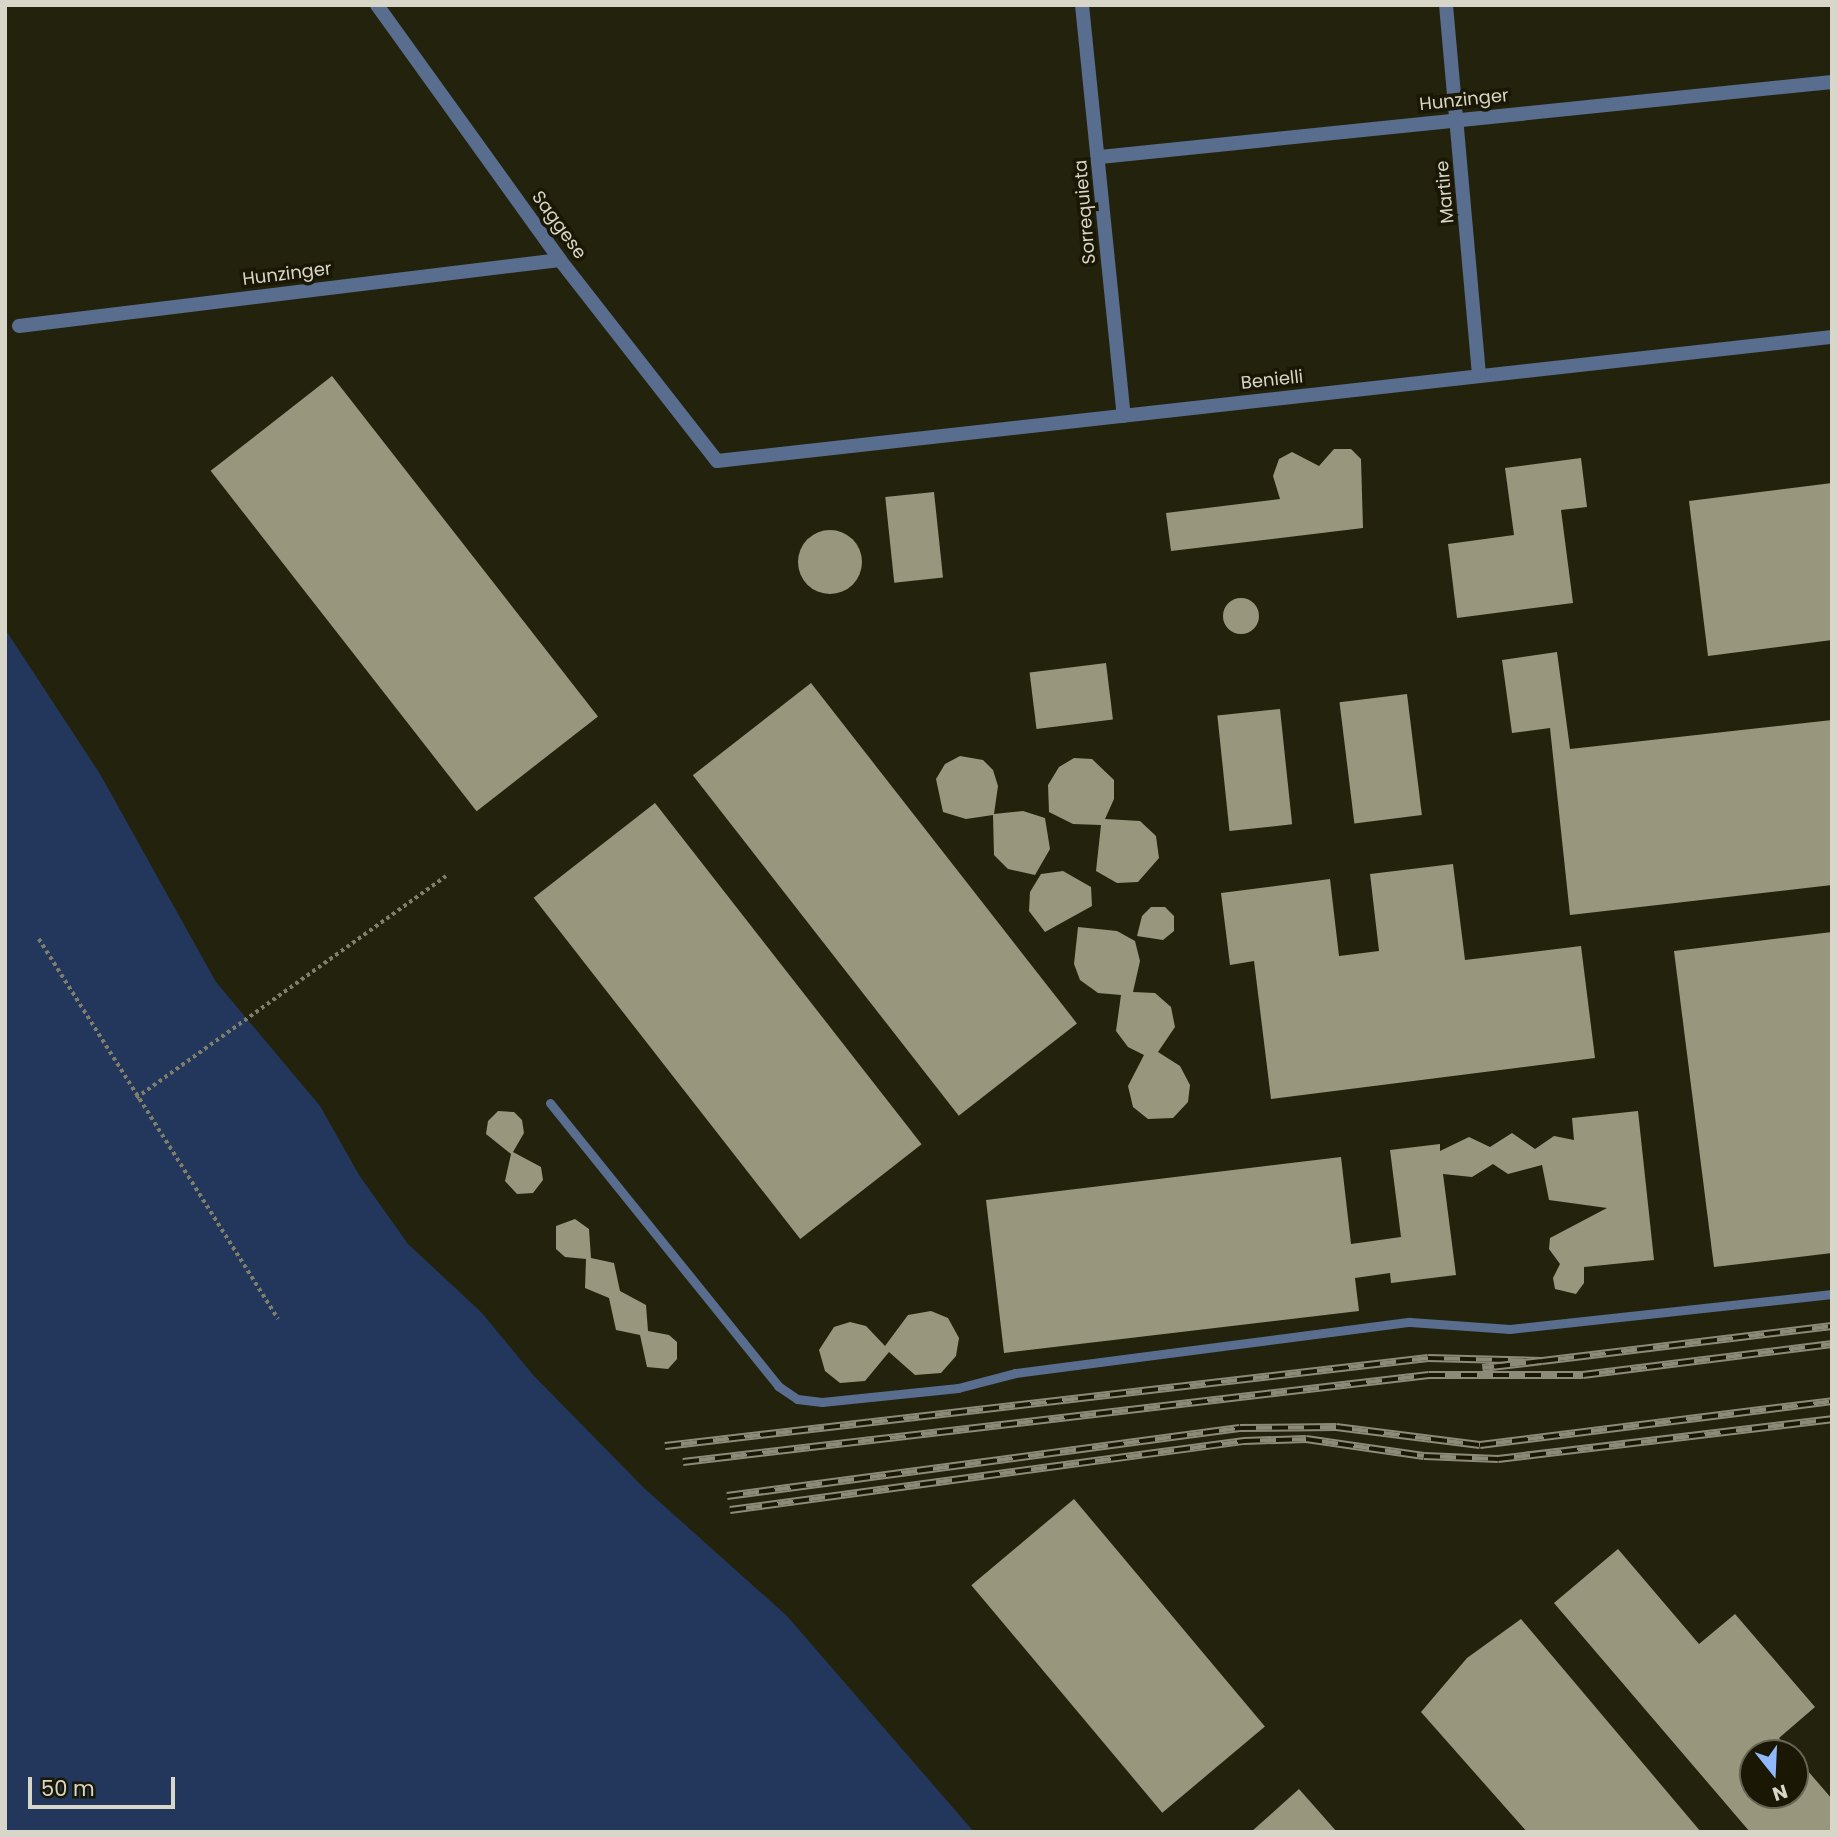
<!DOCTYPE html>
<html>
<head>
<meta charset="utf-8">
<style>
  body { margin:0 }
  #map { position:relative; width:1837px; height:1837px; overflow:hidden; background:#23220c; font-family:Poppins,sans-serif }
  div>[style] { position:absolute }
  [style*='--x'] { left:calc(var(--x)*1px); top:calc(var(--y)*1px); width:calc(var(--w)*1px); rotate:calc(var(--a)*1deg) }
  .water>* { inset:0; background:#22375b }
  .building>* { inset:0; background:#98977d; transform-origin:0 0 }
  .round { border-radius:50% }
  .path>* { height:3.5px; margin-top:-1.75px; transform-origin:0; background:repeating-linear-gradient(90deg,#7f7e6d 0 3.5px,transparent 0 7px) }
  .lane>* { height:9px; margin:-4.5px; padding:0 4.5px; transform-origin:4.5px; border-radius:4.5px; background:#596d8e }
  .street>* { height:14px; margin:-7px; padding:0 7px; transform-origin:7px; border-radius:7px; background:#596d8e }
  .rail>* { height:8px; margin-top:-4px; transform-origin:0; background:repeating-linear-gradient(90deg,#1a1804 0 16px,#8c8b7a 0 32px); box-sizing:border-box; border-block:2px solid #8c8b7a }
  span { translate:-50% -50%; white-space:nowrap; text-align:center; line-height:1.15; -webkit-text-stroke:7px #1a1804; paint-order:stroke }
  .street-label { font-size:18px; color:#d7d6c9 }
  .frame { position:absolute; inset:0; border:7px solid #d7d6c9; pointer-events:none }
  .north { position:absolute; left:1739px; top:1739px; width:70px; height:70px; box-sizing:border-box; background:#1a1804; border:2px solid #666453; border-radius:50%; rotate:162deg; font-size:19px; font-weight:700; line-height:28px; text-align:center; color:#d7d6c9 }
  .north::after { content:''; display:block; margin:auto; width:24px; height:32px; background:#8fb8fd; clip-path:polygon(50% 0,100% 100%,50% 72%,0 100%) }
  .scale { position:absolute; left:28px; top:1777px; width:147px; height:32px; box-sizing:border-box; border:4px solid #d7d6c9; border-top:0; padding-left:9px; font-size:21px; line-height:24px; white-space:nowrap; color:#d7d6c9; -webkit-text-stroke:5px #1a1804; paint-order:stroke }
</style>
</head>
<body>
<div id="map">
  <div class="water">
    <div style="clip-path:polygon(5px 629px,100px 774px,216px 982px,320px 1106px,359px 1175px,408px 1244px,481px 1312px,534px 1376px,644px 1488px,787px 1616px,974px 1832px,5px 1832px)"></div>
  </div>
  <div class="building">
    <div style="left:332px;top:376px;width:432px;height:154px;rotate:52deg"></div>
    <div style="clip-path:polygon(1334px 449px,1351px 449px,1361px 459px,1363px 528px,1171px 551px,1166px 513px,1280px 499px,1273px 476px,1279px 459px,1292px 452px,1319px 466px)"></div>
    <div style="clip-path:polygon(1581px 458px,1587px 507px,1561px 510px,1573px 603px,1457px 618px,1448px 544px,1514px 535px,1505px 468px)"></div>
    <div style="clip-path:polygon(1832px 483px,1832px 640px,1708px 656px,1689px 501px)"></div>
    <div style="left:934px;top:492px;width:86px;height:49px;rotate:84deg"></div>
    <div class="round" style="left:798px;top:530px;width:64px;height:64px"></div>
    <div class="round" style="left:1223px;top:598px;width:36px;height:36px"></div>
    <div style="clip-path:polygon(1557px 652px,1570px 749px,1832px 720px,1832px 885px,1570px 915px,1550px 728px,1512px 733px,1502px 660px)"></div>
    <div style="left:1106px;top:663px;width:57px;height:77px;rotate:83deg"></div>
    <div style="left:811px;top:683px;width:432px;height:150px;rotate:52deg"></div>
    <div style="left:1407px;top:694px;width:122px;height:68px;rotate:83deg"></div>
    <div style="left:1280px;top:709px;width:116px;height:63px;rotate:84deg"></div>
    <div style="clip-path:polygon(960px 756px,983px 760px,993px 770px,998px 786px,994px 814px,1023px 811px,1045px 818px,1050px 849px,1035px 875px,1008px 869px,994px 855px,993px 815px,966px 819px,943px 812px,936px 779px,945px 764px)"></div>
    <div style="clip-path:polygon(1092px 759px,1114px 780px,1114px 799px,1105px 819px,1140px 821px,1156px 836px,1159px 858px,1138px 882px,1117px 883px,1096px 871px,1101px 825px,1073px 824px,1049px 812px,1048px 785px,1059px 767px,1074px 758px)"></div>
    <div style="left:655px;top:803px;width:433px;height:154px;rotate:52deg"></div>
    <div style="clip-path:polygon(1453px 864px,1465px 960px,1581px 946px,1595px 1058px,1271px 1099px,1254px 961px,1230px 965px,1221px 893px,1330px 879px,1339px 956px,1379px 951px,1370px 874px)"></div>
    <div style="clip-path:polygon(1063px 871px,1091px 887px,1092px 906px,1045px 932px,1029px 911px,1030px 892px,1041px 874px)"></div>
    <div style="clip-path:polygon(1151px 907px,1165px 907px,1174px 916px,1174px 931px,1163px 940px,1137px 936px,1142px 916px)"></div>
    <div style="clip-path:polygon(1078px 927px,1117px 931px,1135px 941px,1140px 961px,1133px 992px,1155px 993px,1171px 1007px,1175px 1027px,1158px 1052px,1180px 1066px,1190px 1085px,1188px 1102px,1173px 1118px,1148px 1119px,1133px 1107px,1128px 1086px,1144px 1055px,1128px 1047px,1116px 1031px,1121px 995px,1098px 993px,1080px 980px,1074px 964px)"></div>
    <div style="clip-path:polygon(1832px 932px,1832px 1253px,1714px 1267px,1674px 951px)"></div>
    <div style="clip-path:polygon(498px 1111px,514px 1112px,522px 1120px,524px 1133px,513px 1152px,541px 1167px,543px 1180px,533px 1193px,517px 1194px,505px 1181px,511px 1154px,486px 1134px,488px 1121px)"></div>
    <div style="clip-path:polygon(1638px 1111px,1654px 1260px,1584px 1267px,1584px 1283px,1576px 1294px,1555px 1289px,1553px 1278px,1560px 1264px,1549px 1249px,1550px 1238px,1607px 1208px,1549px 1200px,1542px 1165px,1508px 1174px,1493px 1164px,1472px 1177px,1443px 1174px,1456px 1275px,1391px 1283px,1390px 1273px,1355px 1278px,1359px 1311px,1004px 1353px,986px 1200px,1341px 1157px,1351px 1244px,1401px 1237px,1390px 1150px,1440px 1144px,1440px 1151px,1469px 1137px,1490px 1147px,1512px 1133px,1535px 1149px,1554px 1136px,1574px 1140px,1572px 1118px)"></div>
    <div style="clip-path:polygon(575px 1219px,589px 1229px,591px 1258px,614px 1263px,620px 1291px,646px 1305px,648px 1331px,669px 1335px,677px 1342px,677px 1359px,668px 1369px,647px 1367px,640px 1335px,616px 1330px,609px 1298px,585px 1288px,586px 1259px,565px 1257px,556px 1249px,556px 1226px)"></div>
    <div style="clip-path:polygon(931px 1311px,948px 1318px,959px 1338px,956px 1356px,941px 1373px,915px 1375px,889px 1352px,865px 1381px,840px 1383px,825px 1371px,819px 1350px,834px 1327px,850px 1322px,866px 1326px,885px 1346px,908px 1315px)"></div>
    <div style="left:1074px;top:1499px;width:297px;height:134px;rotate:50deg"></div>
    <div style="clip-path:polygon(1618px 1549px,1699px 1644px,1735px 1614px,1815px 1707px,1779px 1738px,1792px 1753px,1753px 1753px,1753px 1795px,1795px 1795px,1795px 1756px,1832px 1799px,1832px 1832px,1750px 1832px,1554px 1603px)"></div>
    <div style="clip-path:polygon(1521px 1619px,1701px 1832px,1527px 1832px,1421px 1712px,1467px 1658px)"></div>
    <div style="clip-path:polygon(1299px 1789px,1337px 1832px,1251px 1832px)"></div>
  </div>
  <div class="path">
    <div style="--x:39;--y:939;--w:449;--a:57.8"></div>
    <div style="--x:136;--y:1098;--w:381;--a:-35.6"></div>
  </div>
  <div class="lane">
    <div style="--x:550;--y:1103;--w:363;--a:51.1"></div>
    <div style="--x:778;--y:1386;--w:23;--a:34"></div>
    <div style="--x:797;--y:1399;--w:25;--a:7"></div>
    <div style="--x:822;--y:1402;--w:137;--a:-5.9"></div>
    <div style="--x:958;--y:1388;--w:59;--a:-14.7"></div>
    <div style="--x:1015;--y:1373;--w:398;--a:-7.4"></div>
    <div style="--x:1410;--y:1322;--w:100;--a:4"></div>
    <div style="--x:1510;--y:1329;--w:324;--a:-6.2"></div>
  </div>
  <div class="street">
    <div style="--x:377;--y:5;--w:314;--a:54.3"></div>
    <div style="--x:560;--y:260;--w:255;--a:52"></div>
    <div style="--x:717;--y:461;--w:1122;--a:-6.35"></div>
    <div style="--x:1082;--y:5;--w:413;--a:84.2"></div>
    <div style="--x:1446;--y:5;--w:372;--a:84.9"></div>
    <div style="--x:1100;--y:157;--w:736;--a:-5.85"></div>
    <div style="--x:19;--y:326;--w:545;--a:-6.96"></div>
  </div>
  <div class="rail">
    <div style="--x:1542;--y:1361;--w:292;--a:-6.9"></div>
    <div style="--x:665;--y:1446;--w:768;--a:-6.58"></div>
    <div style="--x:1428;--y:1358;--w:114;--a:1.5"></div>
    <div style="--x:1542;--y:1361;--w:60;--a:173.3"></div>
    <div style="--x:683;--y:1462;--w:751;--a:-6.65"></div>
    <div style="--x:1429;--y:1375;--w:154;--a:0"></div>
    <div style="--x:1583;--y:1375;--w:251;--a:-7.1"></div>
    <div style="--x:727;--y:1496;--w:517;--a:-7.55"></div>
    <div style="--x:1240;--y:1428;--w:96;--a:-0.6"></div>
    <div style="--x:1336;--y:1427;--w:145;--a:7.1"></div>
    <div style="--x:1480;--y:1445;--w:355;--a:-7.1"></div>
    <div style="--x:730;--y:1510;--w:519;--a:-7.65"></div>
    <div style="--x:1244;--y:1441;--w:62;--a:-1.8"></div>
    <div style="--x:1306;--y:1439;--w:119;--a:8.2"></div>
    <div style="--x:1424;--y:1456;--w:74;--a:2.3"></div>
    <div style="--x:1498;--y:1459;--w:336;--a:-6.8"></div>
  </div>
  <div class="street-label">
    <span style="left:1464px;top:100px;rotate:-6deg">Hunzinger</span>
    <span style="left:1445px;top:192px;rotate:-95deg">Martire</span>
    <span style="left:1085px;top:212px;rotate:-95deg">Sorrequieta</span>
    <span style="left:559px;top:225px;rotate:54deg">Saggese</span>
    <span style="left:287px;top:274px;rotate:-7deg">Hunzinger</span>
    <span style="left:1272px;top:380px;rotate:-6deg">Benielli</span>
  </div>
  <div class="frame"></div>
  <div class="north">N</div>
  <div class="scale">50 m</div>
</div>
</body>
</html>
